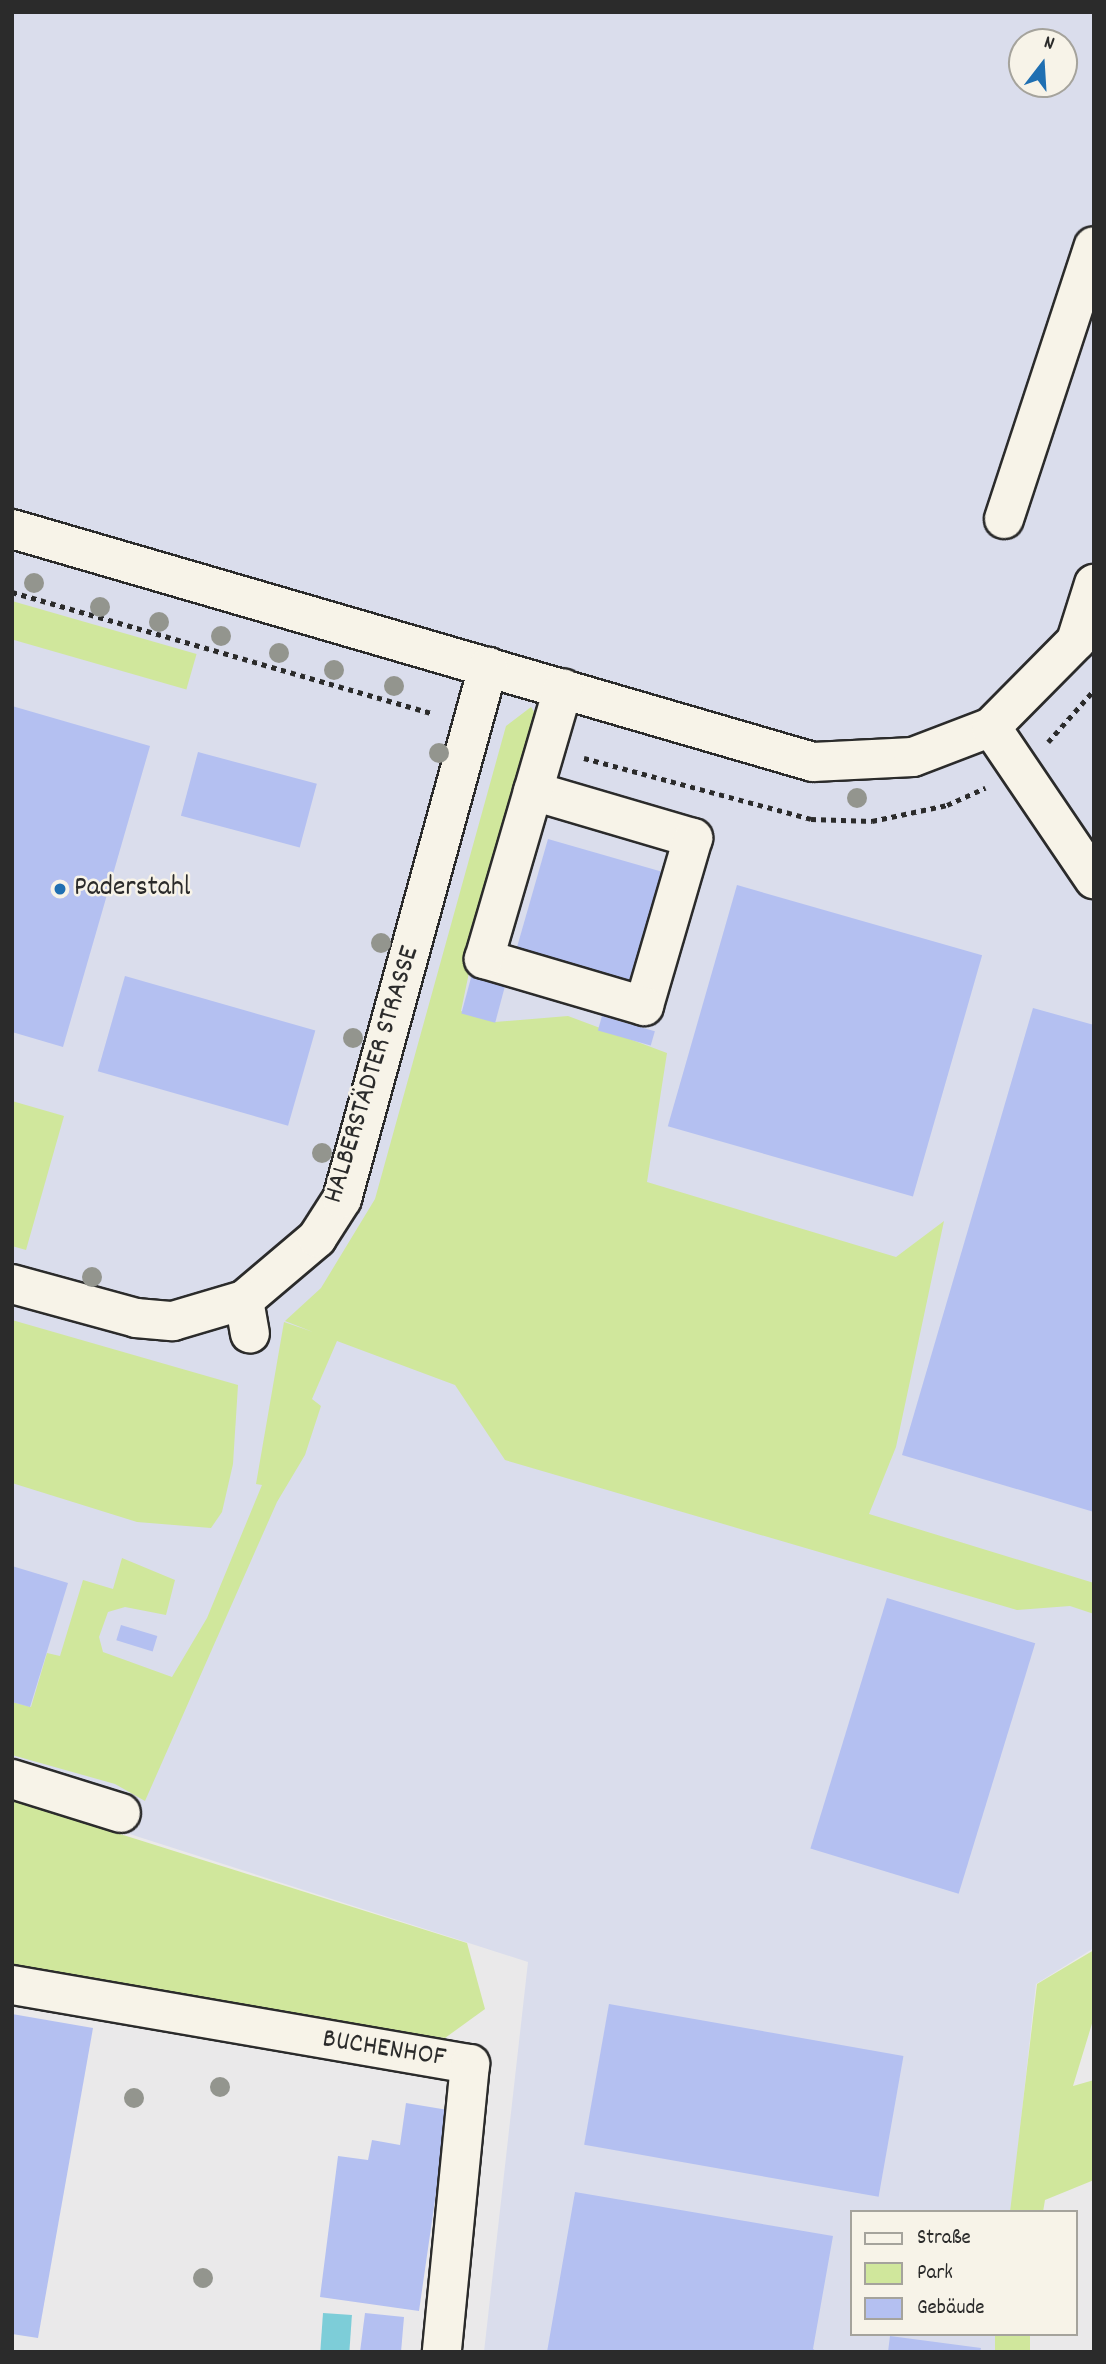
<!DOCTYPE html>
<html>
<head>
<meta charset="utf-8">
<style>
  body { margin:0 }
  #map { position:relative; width:1106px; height:2364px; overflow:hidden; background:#eae9ea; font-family:Dekko,sans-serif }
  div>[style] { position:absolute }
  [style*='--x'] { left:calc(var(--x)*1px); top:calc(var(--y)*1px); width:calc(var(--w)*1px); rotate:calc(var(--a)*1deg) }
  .built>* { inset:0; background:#daddec }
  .green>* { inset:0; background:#d0e79c; transform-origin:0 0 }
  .water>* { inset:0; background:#7dcdd8; transform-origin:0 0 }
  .building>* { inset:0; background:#b4c0f1; transform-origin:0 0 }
  .path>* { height:4.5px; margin-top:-2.25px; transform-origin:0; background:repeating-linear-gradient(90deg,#2b2b2b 0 5px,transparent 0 10px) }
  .roads { filter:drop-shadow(2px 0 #2b2b2b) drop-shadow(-2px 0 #2b2b2b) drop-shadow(0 2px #2b2b2b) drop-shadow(0 -2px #2b2b2b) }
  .minor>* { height:38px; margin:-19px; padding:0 19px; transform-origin:19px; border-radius:19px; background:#f7f3e8 }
  .trees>* { width:20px; height:20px; margin:-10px; border-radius:50%; background:#93958e }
  .dots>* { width:19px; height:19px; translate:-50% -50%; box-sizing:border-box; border:4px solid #f7f3e8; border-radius:50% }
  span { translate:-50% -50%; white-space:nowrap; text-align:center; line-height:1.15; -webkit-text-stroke:5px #f7f3e8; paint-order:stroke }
  .poi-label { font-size:28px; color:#2b2b2b }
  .left { translate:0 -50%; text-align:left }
  .street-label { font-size:28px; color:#2b2b2b }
  .frame { position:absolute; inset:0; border:14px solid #2b2b2b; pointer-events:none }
  .legend { position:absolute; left:850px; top:2210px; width:228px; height:126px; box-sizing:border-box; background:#f7f3e8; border:2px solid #a5a39c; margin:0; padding:9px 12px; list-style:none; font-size:21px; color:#2b2b2b }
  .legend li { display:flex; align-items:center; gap:14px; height:35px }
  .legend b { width:35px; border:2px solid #a5a39c }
  .north { position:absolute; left:1008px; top:28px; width:70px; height:70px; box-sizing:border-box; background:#f7f3e8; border:2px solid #a5a39c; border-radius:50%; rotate:17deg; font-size:19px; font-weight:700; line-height:28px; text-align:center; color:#2b2b2b }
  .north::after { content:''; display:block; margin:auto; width:24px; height:32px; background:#1f6fb2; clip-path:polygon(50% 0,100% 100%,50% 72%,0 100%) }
</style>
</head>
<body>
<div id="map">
  <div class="built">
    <div style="clip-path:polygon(evenodd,12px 12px,1094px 12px,1094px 1948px,1036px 1984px,1011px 2212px,852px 2212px,852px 2334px,997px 2334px,995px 2352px,484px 2352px,528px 1962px,114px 1829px,129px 1793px,12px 1759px,12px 12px,1022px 42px,1064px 42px,1064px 84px,1022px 84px,1022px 42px)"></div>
  </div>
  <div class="green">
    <div style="left:12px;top:601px;width:192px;height:37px;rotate:16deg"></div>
    <div style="clip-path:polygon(531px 707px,544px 728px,515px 825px,491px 867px,461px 1011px,495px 1022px,568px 1016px,667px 1053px,647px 1182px,896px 1257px,944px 1221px,896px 1447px,869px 1514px,1094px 1583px,1094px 1614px,1070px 1606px,1017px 1610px,505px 1460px,455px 1385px,337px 1341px,312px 1399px,321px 1406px,305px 1455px,277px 1502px,145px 1801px,115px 1784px,12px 1755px,12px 1702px,31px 1707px,47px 1653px,60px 1656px,83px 1580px,113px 1589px,122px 1558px,175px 1580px,166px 1615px,125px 1607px,108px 1612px,99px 1637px,103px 1652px,172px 1677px,207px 1618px,262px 1485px,256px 1484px,284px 1322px,313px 1332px,285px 1321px,321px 1288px,375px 1199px,506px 726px)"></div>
    <div style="clip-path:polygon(12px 1101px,64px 1116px,26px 1250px,12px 1246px)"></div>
    <div style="clip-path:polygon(12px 1320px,238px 1385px,233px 1464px,222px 1512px,211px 1528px,137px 1522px,12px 1483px)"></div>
    <div style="clip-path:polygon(12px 1800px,467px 1943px,485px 2009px,445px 2038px,132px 1997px,12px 1967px)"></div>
    <div style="clip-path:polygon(1094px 1950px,1094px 2017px,1073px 2086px,1094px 2080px,1094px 2180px,1045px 2200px,1043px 2212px,1010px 2212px,1037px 1984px)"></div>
    <div style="left:995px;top:2334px;width:35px;height:18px"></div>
  </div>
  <div class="water">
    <div style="left:323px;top:2313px;width:29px;height:39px;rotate:4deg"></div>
  </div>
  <div class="building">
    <div style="clip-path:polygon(12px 706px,150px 746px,63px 1047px,12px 1032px)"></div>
    <div style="left:198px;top:752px;width:123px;height:66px;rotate:15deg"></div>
    <div style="left:548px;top:839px;width:124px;height:118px;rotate:16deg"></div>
    <div style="left:737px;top:885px;width:255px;height:251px;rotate:16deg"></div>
    <div style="left:472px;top:974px;width:35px;height:41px;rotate:15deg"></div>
    <div style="left:125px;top:976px;width:198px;height:99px;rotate:16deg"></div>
    <div style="clip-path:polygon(1033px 1008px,1094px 1025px,1094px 1512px,902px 1455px)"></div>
    <div style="left:602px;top:1016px;width:55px;height:15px;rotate:16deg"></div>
    <div style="clip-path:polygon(12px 1566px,68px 1583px,30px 1707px,12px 1702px)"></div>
    <div style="left:887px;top:1598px;width:155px;height:262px;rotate:17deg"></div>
    <div style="left:121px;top:1625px;width:38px;height:16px;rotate:17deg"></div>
    <div style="left:609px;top:2004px;width:299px;height:143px;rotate:10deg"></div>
    <div style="clip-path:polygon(12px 2014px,93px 2028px,38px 2338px,12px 2334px)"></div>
    <div style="clip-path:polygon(406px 2103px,448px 2110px,419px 2311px,320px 2297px,338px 2156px,368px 2160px,372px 2140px,400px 2145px)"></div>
    <div style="clip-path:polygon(575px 2192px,833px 2236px,813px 2349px,818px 2352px,547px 2352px)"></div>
    <div style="clip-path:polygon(365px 2313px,404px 2317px,401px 2352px,360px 2352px)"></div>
    <div style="clip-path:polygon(890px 2336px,981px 2348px,980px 2352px,888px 2352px)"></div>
  </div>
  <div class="path">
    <div style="--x:12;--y:592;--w:439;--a:16.1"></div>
    <div style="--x:1048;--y:742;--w:69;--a:-48.5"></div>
    <div style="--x:584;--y:758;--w:235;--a:15"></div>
    <div style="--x:811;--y:819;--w:61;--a:1.9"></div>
    <div style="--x:872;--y:821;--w:77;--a:-12"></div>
    <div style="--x:947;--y:805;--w:42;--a:-24.1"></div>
  </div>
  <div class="roads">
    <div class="minor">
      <div style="--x:1004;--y:519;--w:287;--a:-71.8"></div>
      <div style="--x:12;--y:529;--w:834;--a:16.22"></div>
      <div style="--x:813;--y:762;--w:100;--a:-2.9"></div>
      <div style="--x:913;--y:757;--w:84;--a:-21"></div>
      <div style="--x:991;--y:727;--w:121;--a:-45.3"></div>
      <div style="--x:1076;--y:641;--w:60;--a:-72.5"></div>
      <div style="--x:991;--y:727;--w:184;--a:55.9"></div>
      <div style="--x:533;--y:791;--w:167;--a:16.4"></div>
      <div style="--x:693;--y:838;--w:175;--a:106.3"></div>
      <div style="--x:644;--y:1006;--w:167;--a:-163.6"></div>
      <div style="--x:484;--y:959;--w:282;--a:-73.7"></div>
      <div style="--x:12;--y:1284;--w:129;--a:15.3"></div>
      <div style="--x:136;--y:1318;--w:37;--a:5"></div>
      <div style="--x:173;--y:1321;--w:74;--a:-16.5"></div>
      <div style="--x:244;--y:1300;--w:96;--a:-40.3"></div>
      <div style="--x:317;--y:1238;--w:46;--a:-57.3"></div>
      <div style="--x:342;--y:1199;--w:552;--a:-74.65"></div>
      <div style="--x:244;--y:1300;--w:34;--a:80"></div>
      <div style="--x:12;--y:1779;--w:114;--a:17.3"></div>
      <div style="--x:12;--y:1985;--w:465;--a:9.8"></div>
      <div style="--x:470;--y:2064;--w:289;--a:95.6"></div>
    </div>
  </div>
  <div class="trees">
    <div style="left:34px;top:583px"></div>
    <div style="left:100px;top:607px"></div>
    <div style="left:159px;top:622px"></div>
    <div style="left:221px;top:636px"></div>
    <div style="left:279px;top:653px"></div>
    <div style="left:334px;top:670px"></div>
    <div style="left:394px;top:686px"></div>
    <div style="left:439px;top:753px"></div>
    <div style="left:857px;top:798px"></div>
    <div style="left:381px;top:943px"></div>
    <div style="left:353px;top:1038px"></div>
    <div style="left:322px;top:1153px"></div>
    <div style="left:92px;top:1277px"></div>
    <div style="left:220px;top:2087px"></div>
    <div style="left:134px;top:2098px"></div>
    <div style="left:203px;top:2278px"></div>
  </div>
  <div class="dots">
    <div style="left:60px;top:889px;background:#1f6fb2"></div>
  </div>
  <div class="poi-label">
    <span class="left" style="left:74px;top:889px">Paderstahl</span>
  </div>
  <div class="street-label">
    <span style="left:373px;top:1075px;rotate:-73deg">HALBERSTÄDTER STRASSE</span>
    <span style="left:384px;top:2050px;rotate:9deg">BUCHENHOF</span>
  </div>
  <div class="frame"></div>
  <ul class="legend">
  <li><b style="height:9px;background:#f7f3e8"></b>Straße</li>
  <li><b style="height:19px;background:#d0e79c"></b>Park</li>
  <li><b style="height:19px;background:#b4c0f1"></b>Gebäude</li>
  </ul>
  <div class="north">N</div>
</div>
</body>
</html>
